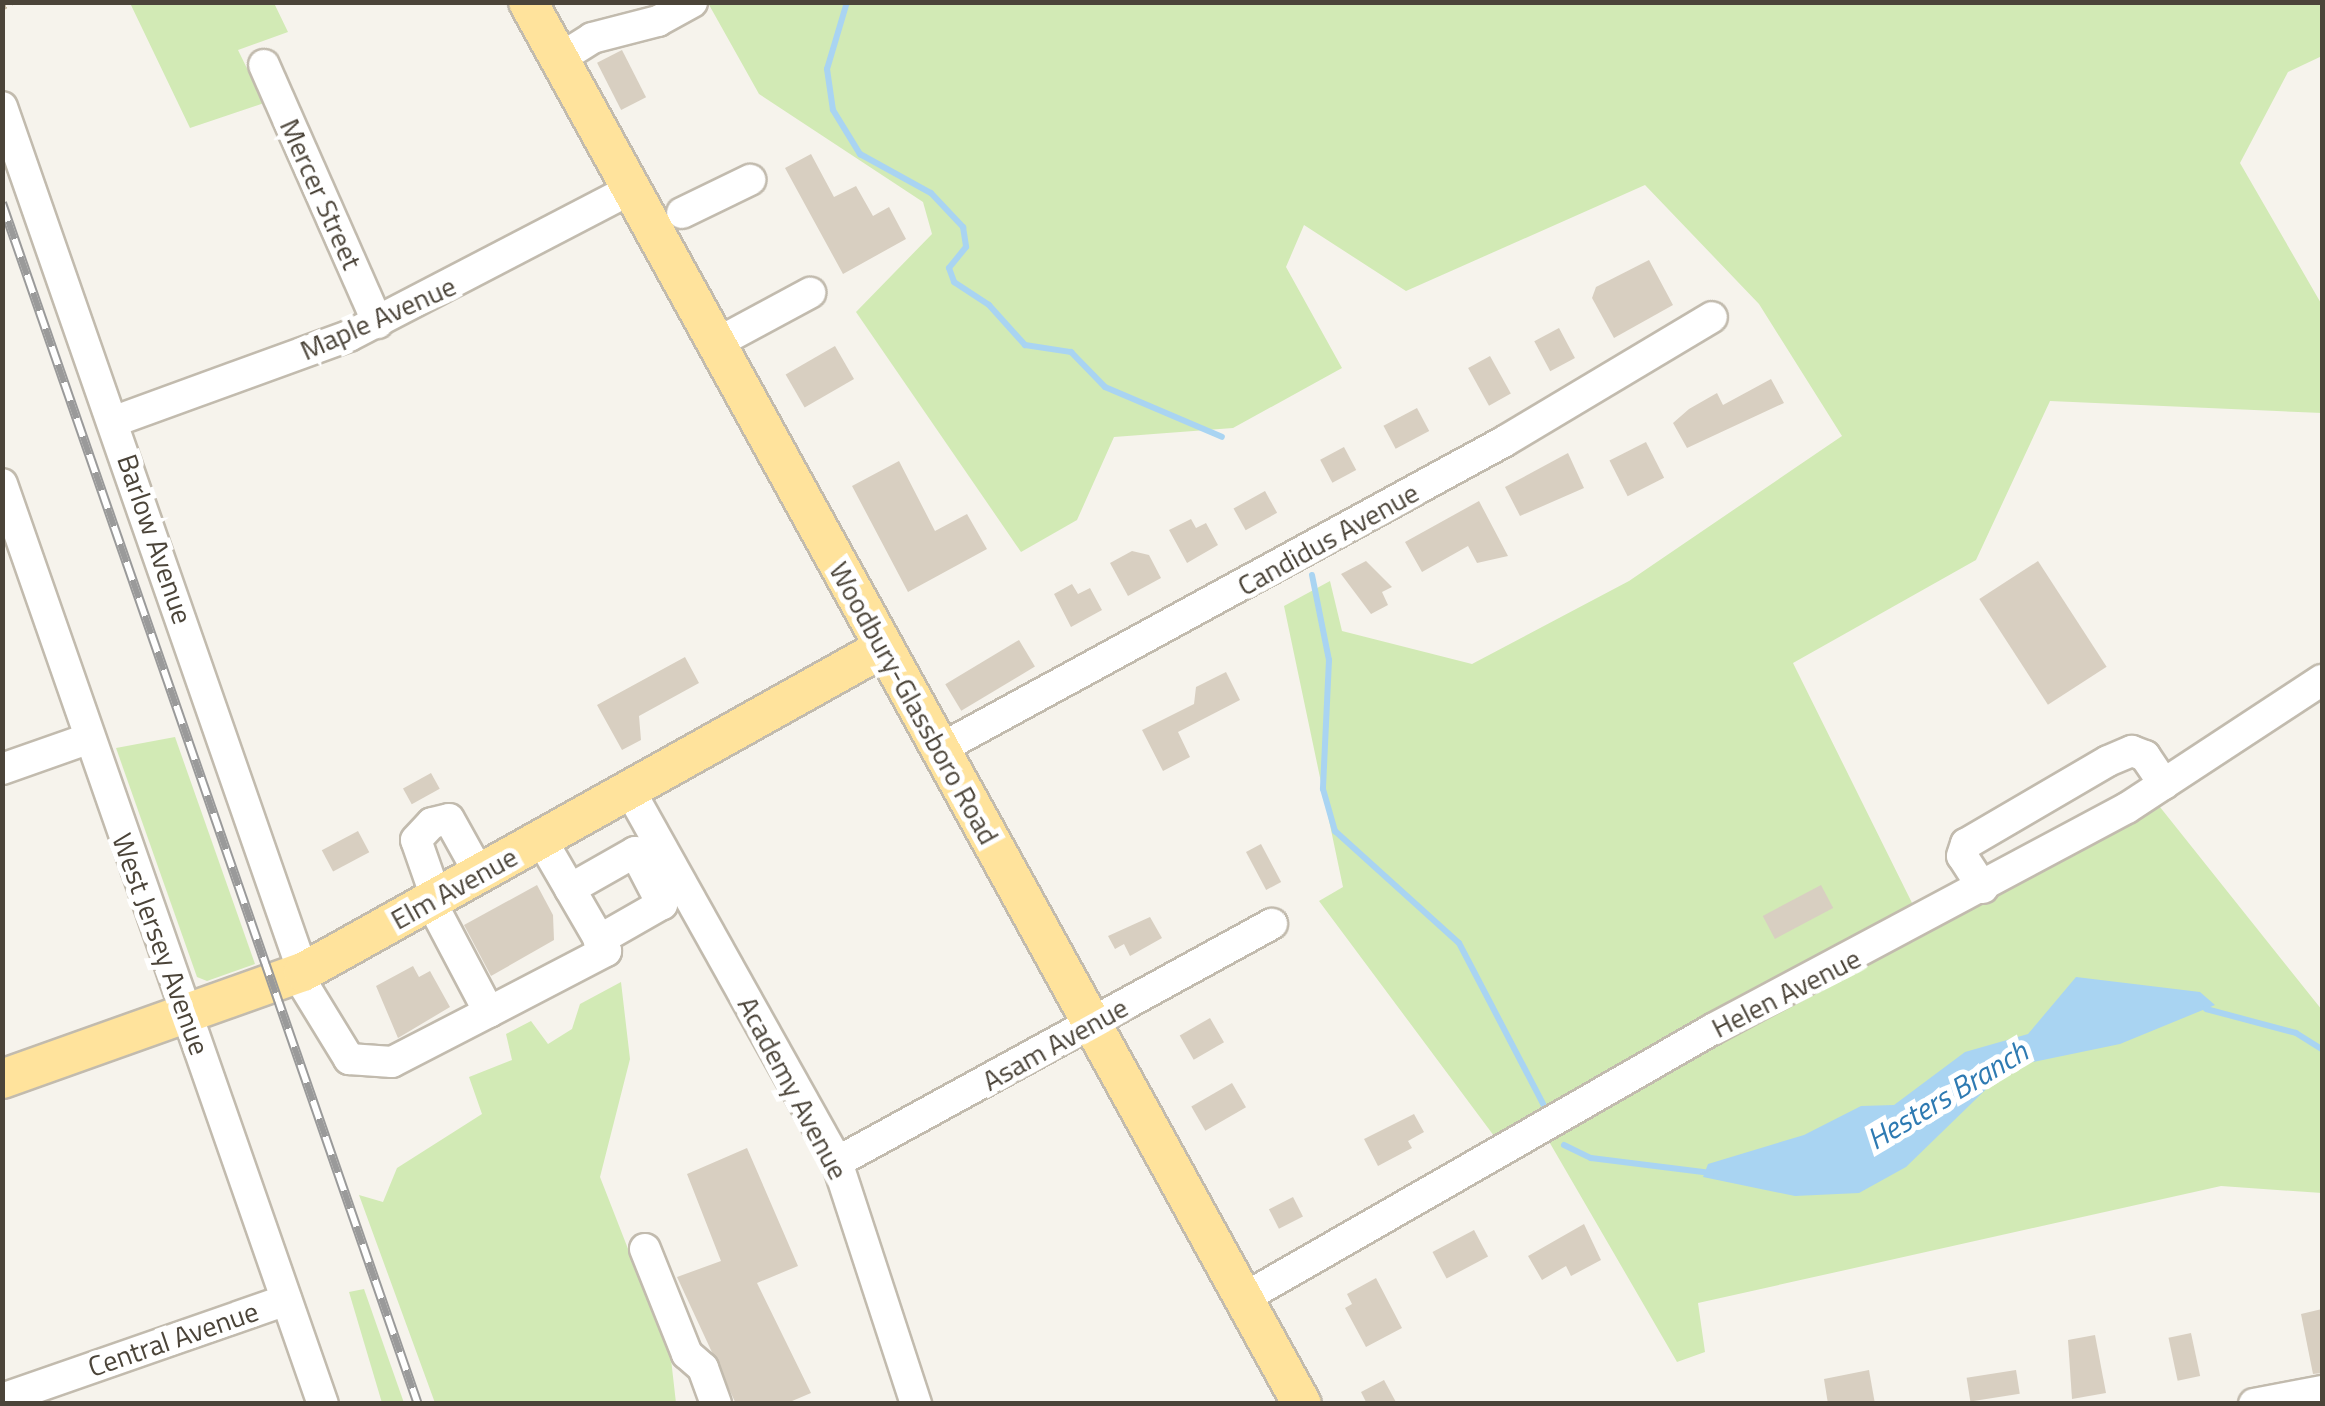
<!DOCTYPE html>
<html>
<head>
<meta charset="utf-8">
<style>
  body { margin:0 }
  #map { position:relative; width:2325px; height:1406px; overflow:hidden; background:#f6f3ec; font-family:"Titillium Web",sans-serif }
  div>[style] { position:absolute }
  [style*='--x'] { left:calc(var(--x)*1px); top:calc(var(--y)*1px); width:calc(var(--w)*1px); rotate:calc(var(--a)*1deg) }
  .green>* { inset:0; background:#d2eab5 }
  .water>* { inset:0; background:#a9d4f2 }
  .stream>* { height:6px; margin:-3px; padding:0 3px; transform-origin:3px; border-radius:3px; background:#a9d4f2 }
  .building>* { inset:0; background:#d8cfc1; transform-origin:0 0 }
  .path>* { height:4px; margin-top:-2px; transform-origin:0; background:repeating-linear-gradient(90deg,#c4b79f 0 5px,transparent 0 10px) }
  .roads { filter:drop-shadow(2px 0 #c2bbae) drop-shadow(-2px 0 #c2bbae) drop-shadow(0 2px #c2bbae) drop-shadow(0 -2px #c2bbae) }
  .minor>* { height:30px; margin:-15px; padding:0 15px; transform-origin:15px; border-radius:15px; background:#fff }
  .major>* { height:38px; margin:-19px; padding:0 19px; transform-origin:19px; border-radius:19px; background:#ffe39c }
  .rail>* { height:10px; margin-top:-5px; transform-origin:0; background:repeating-linear-gradient(90deg,#fff 0 19px,#9a9a9a 0 38px); box-sizing:border-box; border-block:2px solid #9a9a9a }
  span { translate:-50% -50%; white-space:nowrap; text-align:center; line-height:1.15; -webkit-text-stroke:10px #fff; paint-order:stroke }
  .street-label { font-size:28px; color:#4b4439 }
  .water-label { font-size:30px; color:#2e7ab2; font-style:italic }
  .frame { position:absolute; inset:0; border:5px solid #4b4439; pointer-events:none }
</style>
</head>
<body>
<div id="map">
  <div class="green">
    <div style="clip-path:polygon(130px 3px,274px 3px,288px 32px,238px 50px,264px 103px,190px 128px)"></div>
    <div style="clip-path:polygon(708px 3px,2322px 3px,2322px 56px,2288px 72px,2240px 163px,2322px 305px,2322px 413px,2050px 401px,1976px 560px,1793px 663px,1920px 919px,2148px 792px,2322px 1010px,2322px 1193px,2221px 1186px,1698px 1303px,1705px 1352px,1677px 1362px,1540px 1126px,1500px 1144px,1319px 901px,1343px 887px,1284px 606px,1330px 581px,1342px 631px,1472px 664px,1629px 581px,1842px 436px,1759px 304px,1645px 185px,1406px 291px,1304px 225px,1286px 267px,1342px 368px,1233px 428px,1114px 437px,1077px 520px,1021px 552px,856px 312px,932px 234px,923px 202px,759px 94px)"></div>
    <div style="clip-path:polygon(175px 737px,255px 964px,207px 981px,197px 977px,116px 748px)"></div>
    <div style="clip-path:polygon(621px 982px,630px 1059px,600px 1177px,671px 1359px,676px 1403px,435px 1403px,359px 1195px,383px 1202px,397px 1168px,482px 1114px,469px 1077px,512px 1060px,506px 1034px,531px 1021px,548px 1044px,572px 1029px,580px 1004px)"></div>
    <div style="clip-path:polygon(364px 1289px,404px 1403px,382px 1403px,349px 1292px)"></div>
  </div>
  <div class="water">
    <div style="clip-path:polygon(2076px 977px,2200px 992px,2215px 1005px,2120px 1044px,2009px 1067px,1906px 1167px,1859px 1193px,1795px 1196px,1703px 1177px,1708px 1164px,1804px 1135px,1861px 1106px,1894px 1105px,1965px 1052px,2028px 1034px)"></div>
  </div>
  <div class="stream">
    <div style="--x:847;--y:2;--w:70;--a:106.6"></div>
    <div style="--x:827;--y:69;--w:41;--a:81.7"></div>
    <div style="--x:833;--y:110;--w:52;--a:58.5"></div>
    <div style="--x:860;--y:154;--w:81;--a:28.8"></div>
    <div style="--x:931;--y:193;--w:47;--a:46.7"></div>
    <div style="--x:963;--y:227;--w:20;--a:81"></div>
    <div style="--x:966;--y:247;--w:27;--a:129"></div>
    <div style="--x:949;--y:268;--w:15;--a:70"></div>
    <div style="--x:954;--y:282;--w:42;--a:33.3"></div>
    <div style="--x:989;--y:305;--w:54;--a:48"></div>
    <div style="--x:1025;--y:345;--w:47;--a:8.7"></div>
    <div style="--x:1071;--y:352;--w:49;--a:45.8"></div>
    <div style="--x:1105;--y:387;--w:127;--a:23.1"></div>
    <div style="--x:1312;--y:575;--w:87;--a:78.7"></div>
    <div style="--x:1329;--y:660;--w:129;--a:92.7"></div>
    <div style="--x:1323;--y:789;--w:44;--a:74.1"></div>
    <div style="--x:1335;--y:831;--w:167;--a:42.1"></div>
    <div style="--x:1459;--y:943;--w:182;--a:62.4"></div>
    <div style="--x:2206;--y:1009;--w:93;--a:14.9"></div>
    <div style="--x:2296;--y:1033;--w:31;--a:32"></div>
    <div style="--x:1564;--y:1145;--w:30;--a:26"></div>
    <div style="--x:1591;--y:1158;--w:121;--a:7.1"></div>
  </div>
  <div class="building">
    <div style="left:622px;top:50px;width:53px;height:28px;rotate:63deg"></div>
    <div style="clip-path:polygon(811px 154px,834px 197px,856px 186px,873px 216px,889px 207px,906px 239px,843px 274px,785px 168px)"></div>
    <div style="clip-path:polygon(1649px 260px,1673px 305px,1614px 338px,1592px 298px,1596px 287px)"></div>
    <div style="left:1559px;top:328px;width:34px;height:28px;rotate:62deg"></div>
    <div style="left:835px;top:346px;width:38px;height:57px;rotate:60deg"></div>
    <div style="left:1490px;top:356px;width:43px;height:25px;rotate:61deg"></div>
    <div style="clip-path:polygon(1771px 379px,1784px 403px,1687px 448px,1673px 423px,1689px 409px,1717px 393px,1723px 405px)"></div>
    <div style="left:1417px;top:408px;width:26px;height:38px;rotate:62deg"></div>
    <div style="left:1646px;top:442px;width:40px;height:41px;rotate:63deg"></div>
    <div style="left:1344px;top:447px;width:26px;height:27px;rotate:62deg"></div>
    <div style="clip-path:polygon(1568px 453px,1584px 488px,1520px 516px,1505px 487px)"></div>
    <div style="clip-path:polygon(899px 461px,935px 531px,967px 514px,987px 549px,908px 592px,852px 486px)"></div>
    <div style="left:1265px;top:491px;width:25px;height:36px;rotate:61deg"></div>
    <div style="clip-path:polygon(1479px 501px,1508px 556px,1477px 563px,1468px 546px,1422px 572px,1405px 542px)"></div>
    <div style="clip-path:polygon(1191px 519px,1196px 528px,1206px 523px,1218px 545px,1187px 563px,1169px 530px)"></div>
    <div style="clip-path:polygon(1132px 551px,1149px 555px,1161px 578px,1128px 596px,1110px 563px)"></div>
    <div style="clip-path:polygon(1366px 561px,1392px 587px,1382px 592px,1388px 605px,1371px 614px,1341px 574px)"></div>
    <div style="left:2038px;top:561px;width:126px;height:70px;rotate:57deg"></div>
    <div style="clip-path:polygon(1072px 584px,1078px 594px,1090px 588px,1102px 610px,1071px 627px,1054px 594px)"></div>
    <div style="left:1019px;top:640px;width:31px;height:86px;rotate:59deg"></div>
    <div style="clip-path:polygon(685px 657px,699px 683px,639px 716px,641px 740px,622px 750px,597px 705px)"></div>
    <div style="clip-path:polygon(1226px 672px,1240px 700px,1178px 732px,1190px 757px,1163px 771px,1142px 730px,1194px 704px,1196px 687px)"></div>
    <div style="left:431px;top:773px;width:18px;height:32px;rotate:61deg"></div>
    <div style="left:358px;top:831px;width:24px;height:41px;rotate:62deg"></div>
    <div style="left:1261px;top:844px;width:43px;height:17px;rotate:62deg"></div>
    <div style="clip-path:polygon(537px 885px,553px 915px,554px 940px,491px 976px,464px 925px)"></div>
    <div style="left:1821px;top:885px;width:26px;height:66px;rotate:62deg"></div>
    <div style="clip-path:polygon(1150px 917px,1162px 938px,1130px 956px,1124px 944px,1115px 949px,1108px 936px)"></div>
    <div style="clip-path:polygon(413px 966px,419px 977px,430px 971px,450px 1007px,398px 1038px,376px 986px)"></div>
    <div style="left:1210px;top:1018px;width:28px;height:35px;rotate:60deg"></div>
    <div style="left:1232px;top:1083px;width:28px;height:47px;rotate:60deg"></div>
    <div style="clip-path:polygon(1414px 1114px,1424px 1132px,1408px 1141px,1412px 1148px,1378px 1166px,1364px 1139px)"></div>
    <div style="clip-path:polygon(747px 1148px,798px 1266px,757px 1283px,811px 1393px,785px 1404px,736px 1404px,677px 1277px,721px 1261px,687px 1174px)"></div>
    <div style="left:1293px;top:1197px;width:22px;height:27px;rotate:63deg"></div>
    <div style="clip-path:polygon(1584px 1224px,1601px 1260px,1571px 1276px,1566px 1266px,1542px 1280px,1528px 1256px)"></div>
    <div style="left:1474px;top:1230px;width:30px;height:47px;rotate:62deg"></div>
    <div style="clip-path:polygon(1376px 1278px,1402px 1328px,1366px 1347px,1345px 1308px,1352px 1304px,1347px 1294px)"></div>
    <div style="clip-path:polygon(2322px 1309px,2322px 1373px,2313px 1374px,2301px 1314px)"></div>
    <div style="left:2191px;top:1333px;width:44px;height:23px;rotate:78deg"></div>
    <div style="clip-path:polygon(2095px 1335px,2106px 1393px,2072px 1399px,2068px 1340px)"></div>
    <div style="clip-path:polygon(1869px 1370px,1875px 1404px,1828px 1404px,1824px 1379px)"></div>
    <div style="left:2016px;top:1370px;width:24px;height:50px;rotate:81deg"></div>
    <div style="clip-path:polygon(1384px 1380px,1397px 1404px,1367px 1404px,1361px 1392px)"></div>
  </div>
  <div class="path">
    <div style="--x:2;--y:9;--w:14;--a:-30"></div>
  </div>
  <div class="roads">
    <div class="minor">
      <div style="--x:559;--y:59;--w:39;--a:-32"></div>
      <div style="--x:592;--y:38;--w:68;--a:-14.4"></div>
      <div style="--x:658;--y:21;--w:39;--a:-29"></div>
      <div style="--x:264;--y:65;--w:282;--a:66.2"></div>
      <div style="--x:2;--y:107;--w:916;--a:70.81"></div>
      <div style="--x:682;--y:213;--w:76;--a:-25.9"></div>
      <div style="--x:717;--y:343;--w:106;--a:-28.3"></div>
      <div style="--x:115;--y:421;--w:249;--a:-20"></div>
      <div style="--x:349;--y:336;--w:317;--a:-27.5"></div>
      <div style="--x:2;--y:484;--w:974;--a:70.77"></div>
      <div style="--x:938;--y:750;--w:646;--a:-28.59"></div>
      <div style="--x:1505;--y:441;--w:241;--a:-30.9"></div>
      <div style="--x:2;--y:769;--w:90;--a:-19.4"></div>
      <div style="--x:630;--y:791;--w:425;--a:60.8"></div>
      <div style="--x:837;--y:1162;--w:255;--a:71.9"></div>
      <div style="--x:1983;--y:888;--w:38;--a:-123"></div>
      <div style="--x:1962;--y:856;--w:13;--a:-72"></div>
      <div style="--x:1966;--y:844;--w:164;--a:-30.3"></div>
      <div style="--x:2108;--y:761;--w:26;--a:-23"></div>
      <div style="--x:2132;--y:751;--w:14;--a:21"></div>
      <div style="--x:2145;--y:756;--w:34;--a:56"></div>
      <div style="--x:570;--y:889;--w:75;--a:-29.6"></div>
      <div style="--x:635;--y:852;--w:59;--a:62.6"></div>
      <div style="--x:662;--y:904;--w:73;--a:150.3"></div>
      <div style="--x:436;--y:897;--w:60;--a:-109.3"></div>
      <div style="--x:416;--y:840;--w:23;--a:-47"></div>
      <div style="--x:432;--y:823;--w:17;--a:-13"></div>
      <div style="--x:449;--y:819;--w:62;--a:60.9"></div>
      <div style="--x:297;--y:974;--w:100;--a:58.5"></div>
      <div style="--x:349;--y:1059;--w:43;--a:4"></div>
      <div style="--x:392;--y:1062;--w:109;--a:-27.3"></div>
      <div style="--x:489;--y:1012;--w:127;--a:-117.8"></div>
      <div style="--x:489;--y:1012;--w:132;--a:-27.5"></div>
      <div style="--x:606;--y:951;--w:129;--a:-120.1"></div>
      <div style="--x:837;--y:1162;--w:496;--a:-28.7"></div>
      <div style="--x:645;--y:1249;--w:113;--a:68.2"></div>
      <div style="--x:687;--y:1354;--w:21;--a:41"></div>
      <div style="--x:703;--y:1368;--w:38;--a:70"></div>
      <div style="--x:1244;--y:1298;--w:541;--a:-29.84"></div>
      <div style="--x:1713;--y:1029;--w:469;--a:-28.1"></div>
      <div style="--x:2127;--y:808;--w:233;--a:-33.3"></div>
      <div style="--x:2;--y:1399;--w:301;--a:-19.2"></div>
      <div style="--x:2254;--y:1404;--w:69;--a:-10.8"></div>
    </div>
    <div class="major">
      <div style="--x:528;--y:2;--w:1601;--a:61.1"></div>
      <div style="--x:2;--y:1079;--w:319;--a:-19.6"></div>
      <div style="--x:303;--y:972;--w:664;--a:-29.19"></div>
    </div>
  </div>
  <div class="rail">
    <div style="--x:2;--y:203;--w:1271;--a:70.9"></div>
  </div>
  <div class="street-label">
    <span style="left:321px;top:194px;rotate:66deg">Mercer Street</span>
    <span style="left:378px;top:318px;rotate:-24deg">Maple Avenue</span>
    <span style="left:155px;top:539px;rotate:71deg">Barlow Avenue</span>
    <span style="left:1328px;top:539px;rotate:-29deg">Candidus Avenue</span>
    <span style="left:914px;top:703px;rotate:61deg">Woodbury-Glassboro Road</span>
    <span style="left:454px;top:888px;rotate:-29deg">Elm Avenue</span>
    <span style="left:161px;top:944px;rotate:70deg">West Jersey Avenue</span>
    <span style="left:1786px;top:993px;rotate:-27deg">Helen Avenue</span>
    <span style="left:1055px;top:1044px;rotate:-29deg">Asam Avenue</span>
    <span style="left:793px;top:1088px;rotate:62deg">Academy Avenue</span>
    <span style="left:173px;top:1339px;rotate:-19deg">Central Avenue</span>
  </div>
  <div class="water-label">
    <span style="left:1947px;top:1095px;rotate:-31deg">Hesters Branch</span>
  </div>
  <div class="frame"></div>
</div>
</body>
</html>
